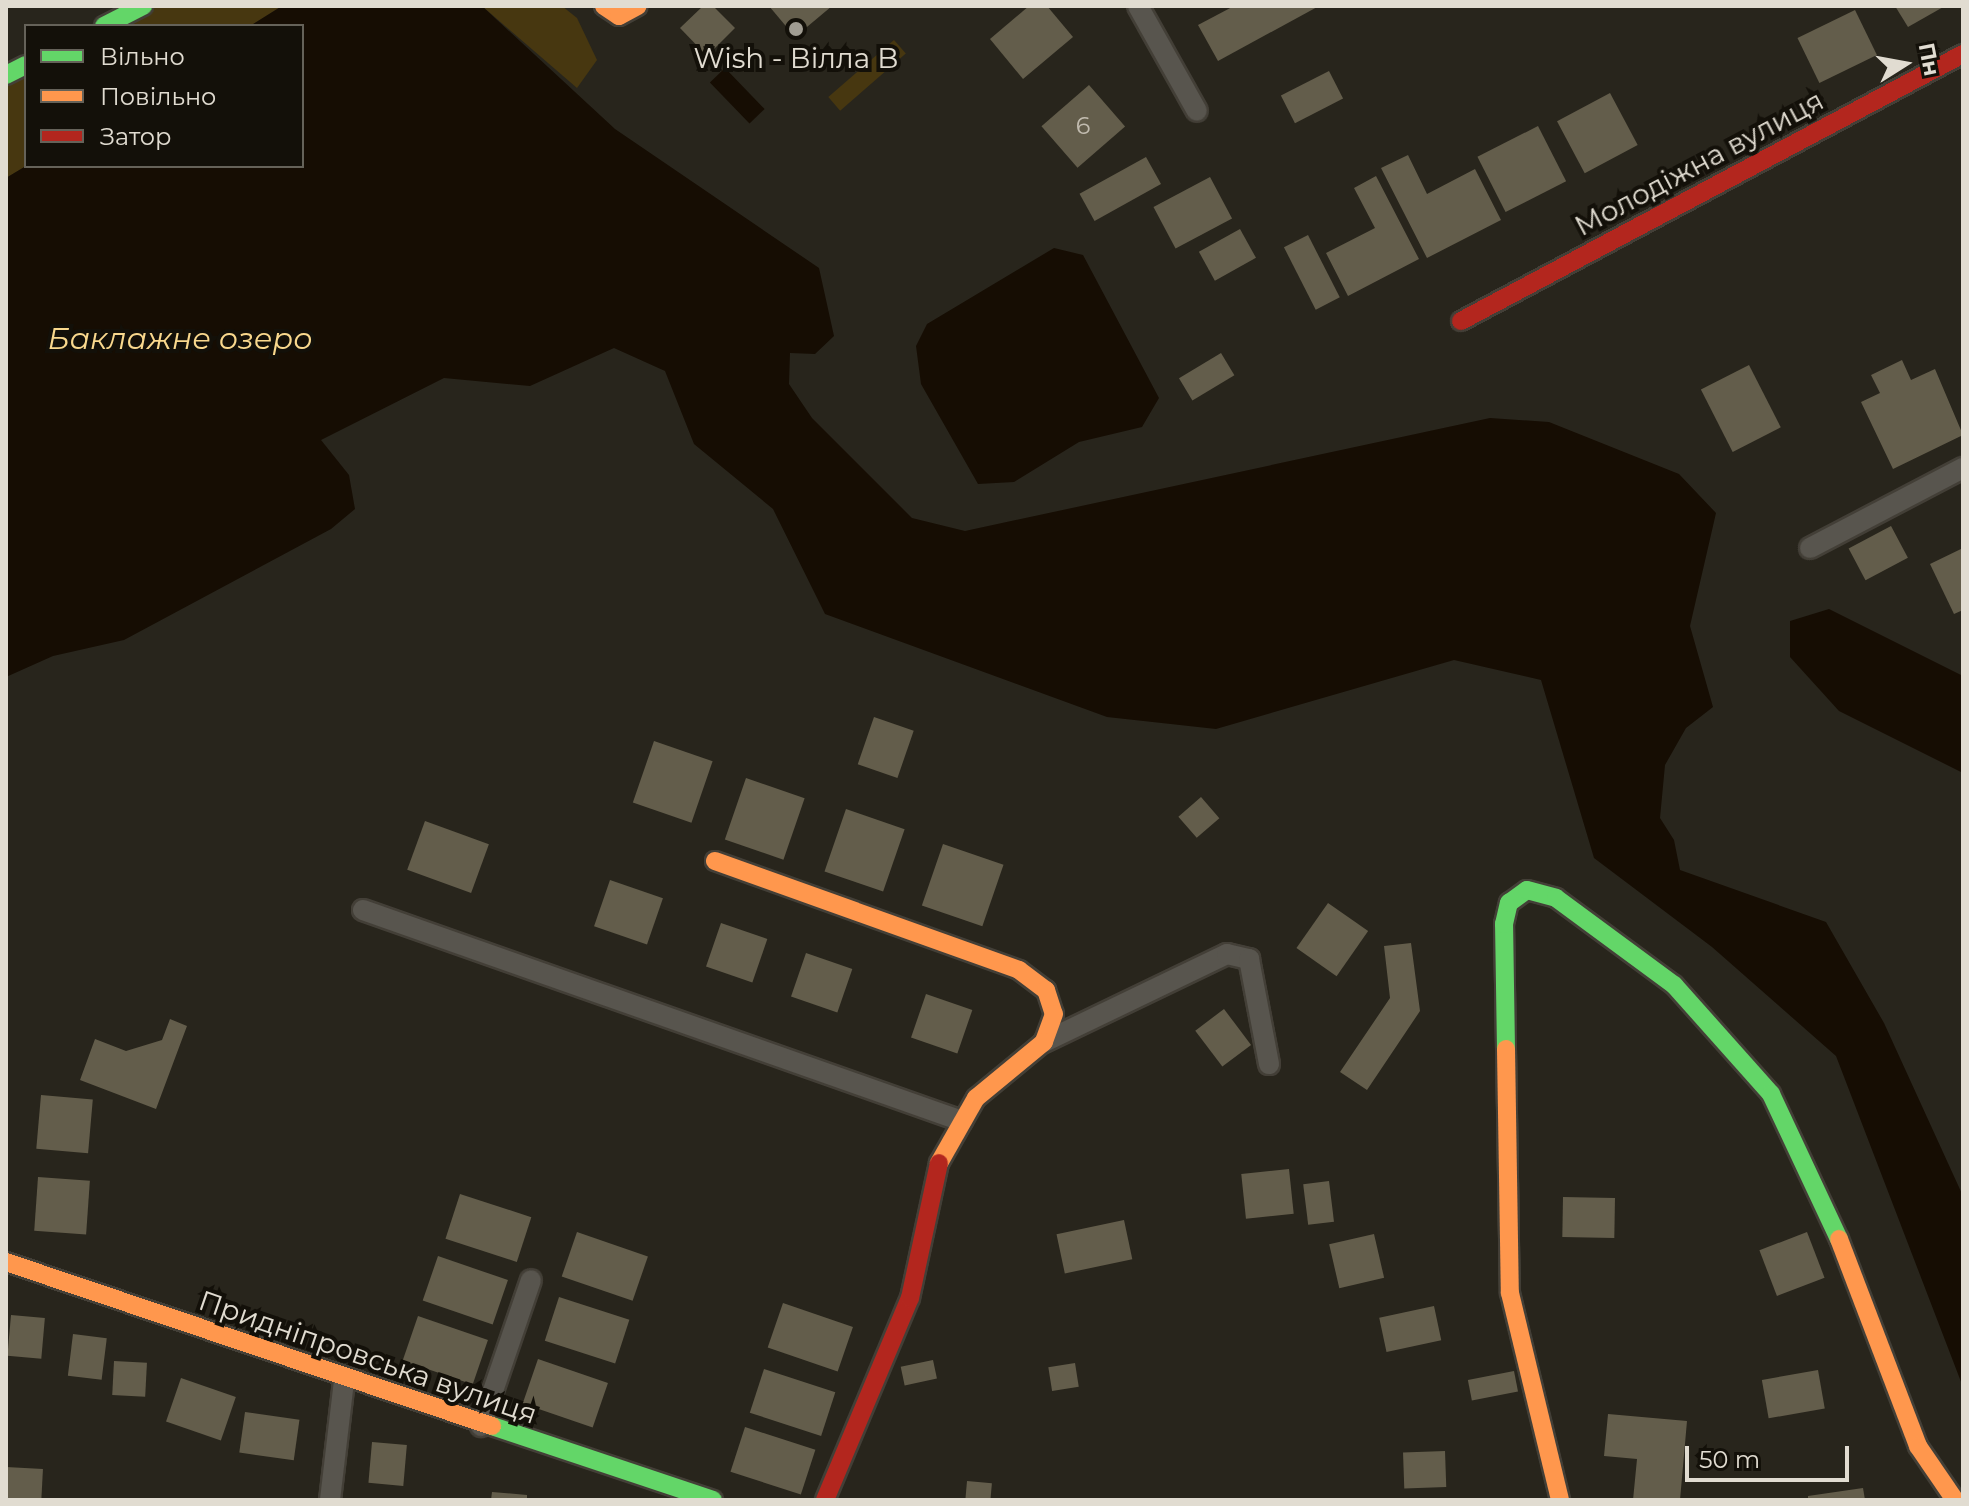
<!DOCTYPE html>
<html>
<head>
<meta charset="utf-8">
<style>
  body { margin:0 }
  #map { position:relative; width:1969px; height:1506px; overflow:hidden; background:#28251c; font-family:Montserrat,sans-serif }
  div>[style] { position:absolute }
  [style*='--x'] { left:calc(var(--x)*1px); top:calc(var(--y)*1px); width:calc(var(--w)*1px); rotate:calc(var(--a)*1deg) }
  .green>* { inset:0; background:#473710; transform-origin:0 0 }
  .water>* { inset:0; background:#160d03; transform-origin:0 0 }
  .building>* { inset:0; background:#635d4b; transform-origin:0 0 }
  .roads { filter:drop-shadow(2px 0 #433f37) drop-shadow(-2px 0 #433f37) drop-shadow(0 2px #433f37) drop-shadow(0 -2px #433f37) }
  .street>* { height:20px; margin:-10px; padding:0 10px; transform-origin:10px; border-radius:10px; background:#58554e }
  .fast>* { height:18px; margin:-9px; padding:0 9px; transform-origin:9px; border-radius:9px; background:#63d668 }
  .slow>* { height:18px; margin:-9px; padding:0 9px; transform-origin:9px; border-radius:9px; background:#ff974d }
  .jam>* { height:18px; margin:-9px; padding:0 9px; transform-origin:9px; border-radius:9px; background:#b3261e }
  .dots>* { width:22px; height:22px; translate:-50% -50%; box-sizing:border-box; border:4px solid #131009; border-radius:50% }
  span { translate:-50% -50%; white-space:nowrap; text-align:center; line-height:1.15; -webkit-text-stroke:8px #131009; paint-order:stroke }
  .number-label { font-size:24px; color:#c2bcb0 }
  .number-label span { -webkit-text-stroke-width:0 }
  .poi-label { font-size:28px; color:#e1dcd1 }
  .street-label { font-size:28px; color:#e1dcd1 }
  .water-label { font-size:30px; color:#f9d88d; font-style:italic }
  .frame { position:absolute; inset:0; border:8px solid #e1dcd1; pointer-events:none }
  .legend { position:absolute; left:24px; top:24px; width:280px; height:144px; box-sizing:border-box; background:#131009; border:2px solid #656259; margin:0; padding:10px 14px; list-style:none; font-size:24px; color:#e1dcd1 }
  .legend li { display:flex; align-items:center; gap:16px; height:40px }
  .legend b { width:40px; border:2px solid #656259 }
  .north { position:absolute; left:1865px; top:24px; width:80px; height:80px; -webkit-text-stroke:6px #131009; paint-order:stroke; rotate:79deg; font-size:22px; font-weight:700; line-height:32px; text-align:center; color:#e1dcd1 }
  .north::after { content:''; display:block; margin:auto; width:28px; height:36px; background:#e1dcd1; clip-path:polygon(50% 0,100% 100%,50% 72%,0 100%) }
  .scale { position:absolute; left:1685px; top:1446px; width:164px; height:36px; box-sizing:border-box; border:4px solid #e1dcd1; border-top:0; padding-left:10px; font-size:24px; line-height:28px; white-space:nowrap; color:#e1dcd1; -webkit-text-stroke:6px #131009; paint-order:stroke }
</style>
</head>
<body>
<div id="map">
  <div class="green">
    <div style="clip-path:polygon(155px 6px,282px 6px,250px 26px,115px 26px)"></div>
    <div style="clip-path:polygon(482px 6px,562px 6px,577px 18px,597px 60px,577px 88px)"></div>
    <div style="left:894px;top:40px;width:18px;height:87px;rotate:49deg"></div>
    <div style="clip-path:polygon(26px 70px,26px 166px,6px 178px,6px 80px)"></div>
  </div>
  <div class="water">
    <div style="clip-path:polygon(282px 6px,482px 6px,615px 129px,819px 268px,834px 336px,815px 354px,790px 353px,789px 384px,812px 418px,912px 518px,965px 531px,1490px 418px,1549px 422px,1679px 474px,1716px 513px,1690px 626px,1713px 707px,1686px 728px,1665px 765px,1660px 818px,1674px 840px,1680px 870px,1826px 922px,1884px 1023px,1963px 1196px,1963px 1387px,1836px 1056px,1712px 947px,1594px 858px,1541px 680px,1454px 660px,1216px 729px,1107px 717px,825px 614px,773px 509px,694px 444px,665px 371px,614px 348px,530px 386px,444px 378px,321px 440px,349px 475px,355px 509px,331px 529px,124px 640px,53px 656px,6px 677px,6px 178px,26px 166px,302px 166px,302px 26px,250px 26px)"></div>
    <div style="left:725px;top:68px;width:57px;height:21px;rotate:46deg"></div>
    <div style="clip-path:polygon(1054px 248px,1083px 255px,1159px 398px,1142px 427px,1079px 442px,1014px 482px,978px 484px,921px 384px,916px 346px,927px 324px)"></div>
    <div style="clip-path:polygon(1829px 609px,1963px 676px,1963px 773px,1839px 711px,1790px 657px,1790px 621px)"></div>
  </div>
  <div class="building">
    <div style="clip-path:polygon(703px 6px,713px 6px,735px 28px,707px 56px,680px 28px)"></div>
    <div style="clip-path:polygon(769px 6px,832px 6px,795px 37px)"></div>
    <div style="clip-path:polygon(1029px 6px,1047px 6px,1073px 37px,1023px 79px,990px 39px)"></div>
    <div style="clip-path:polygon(1234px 6px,1319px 6px,1218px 61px,1198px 25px)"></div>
    <div style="clip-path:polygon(1895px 6px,1945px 6px,1908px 27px)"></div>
    <div style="left:1855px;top:10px;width:50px;height:64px;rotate:64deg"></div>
    <div style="left:1329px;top:71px;width:31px;height:54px;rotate:63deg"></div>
    <div style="left:1089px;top:85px;width:55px;height:63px;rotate:49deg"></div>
    <div style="left:1610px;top:93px;width:59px;height:60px;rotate:62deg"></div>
    <div style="left:1538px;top:126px;width:62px;height:68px;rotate:63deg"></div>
    <div style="clip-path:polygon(1408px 155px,1427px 194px,1475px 169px,1501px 220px,1427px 258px,1381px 168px)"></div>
    <div style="left:1146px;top:157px;width:31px;height:76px;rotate:61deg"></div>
    <div style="clip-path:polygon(1376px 176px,1419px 259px,1348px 296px,1326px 253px,1375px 228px,1354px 188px)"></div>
    <div style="left:1210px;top:177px;width:47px;height:64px;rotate:62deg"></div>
    <div style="left:1240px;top:229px;width:33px;height:47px;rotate:61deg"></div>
    <div style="left:1308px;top:235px;width:70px;height:27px;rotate:63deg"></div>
    <div style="left:1221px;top:353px;width:26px;height:49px;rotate:59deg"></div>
    <div style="clip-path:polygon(1902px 360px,1911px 380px,1935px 369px,1963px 435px,1893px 469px,1861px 402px,1880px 393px,1871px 375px)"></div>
    <div style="left:1749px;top:365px;width:70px;height:54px;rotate:63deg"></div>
    <div style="left:1891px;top:526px;width:36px;height:48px;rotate:62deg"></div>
    <div style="clip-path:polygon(1963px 548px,1963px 610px,1954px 614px,1930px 564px)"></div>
    <div style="left:874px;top:717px;width:42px;height:50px;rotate:19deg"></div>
    <div style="left:654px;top:741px;width:62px;height:65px;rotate:19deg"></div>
    <div style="left:746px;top:778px;width:62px;height:65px;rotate:19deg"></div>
    <div style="left:1201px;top:797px;width:28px;height:30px;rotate:49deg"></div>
    <div style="left:846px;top:809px;width:62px;height:66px;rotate:19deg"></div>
    <div style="left:425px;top:821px;width:68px;height:52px;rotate:20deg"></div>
    <div style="left:943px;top:844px;width:64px;height:65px;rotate:19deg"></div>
    <div style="left:610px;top:880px;width:56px;height:49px;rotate:19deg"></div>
    <div style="left:1328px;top:903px;width:49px;height:55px;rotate:35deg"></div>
    <div style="left:721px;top:923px;width:49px;height:46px;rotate:19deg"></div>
    <div style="clip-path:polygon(1411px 943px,1420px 1011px,1367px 1090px,1340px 1072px,1390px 998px,1384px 946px)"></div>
    <div style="left:806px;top:953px;width:49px;height:46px;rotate:19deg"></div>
    <div style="left:926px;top:994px;width:49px;height:46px;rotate:19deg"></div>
    <div style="left:1224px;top:1009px;width:45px;height:36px;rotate:53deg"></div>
    <div style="clip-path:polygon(170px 1019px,187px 1026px,156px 1109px,80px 1080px,95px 1039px,126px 1051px,162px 1040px)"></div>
    <div style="left:41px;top:1095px;width:52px;height:54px;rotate:5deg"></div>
    <div style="left:1289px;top:1169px;width:45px;height:48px;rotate:84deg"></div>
    <div style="left:38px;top:1177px;width:52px;height:54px;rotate:4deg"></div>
    <div style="left:1329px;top:1181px;width:41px;height:26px;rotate:83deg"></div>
    <div style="left:460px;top:1194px;width:75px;height:47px;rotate:18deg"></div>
    <div style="left:1563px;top:1197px;width:52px;height:40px;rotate:1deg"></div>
    <div style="left:1124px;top:1220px;width:40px;height:69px;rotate:78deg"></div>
    <div style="left:577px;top:1232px;width:75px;height:47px;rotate:19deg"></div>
    <div style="left:1807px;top:1232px;width:49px;height:51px;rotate:69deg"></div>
    <div style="left:1374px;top:1234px;width:45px;height:46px;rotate:77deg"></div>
    <div style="left:438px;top:1256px;width:74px;height:47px;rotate:19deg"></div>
    <div style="left:559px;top:1297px;width:74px;height:46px;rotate:18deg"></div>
    <div style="left:783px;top:1303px;width:74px;height:47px;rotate:19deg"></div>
    <div style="left:1434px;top:1306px;width:35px;height:56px;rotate:78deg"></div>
    <div style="left:11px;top:1315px;width:34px;height:41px;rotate:5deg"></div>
    <div style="left:418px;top:1316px;width:74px;height:47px;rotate:19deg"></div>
    <div style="left:73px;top:1334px;width:34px;height:42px;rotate:7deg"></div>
    <div style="left:538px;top:1359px;width:74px;height:47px;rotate:19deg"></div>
    <div style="left:933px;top:1360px;width:19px;height:33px;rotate:78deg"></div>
    <div style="left:114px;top:1361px;width:33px;height:34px;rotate:3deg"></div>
    <div style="left:1075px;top:1363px;width:24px;height:27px;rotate:81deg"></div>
    <div style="left:764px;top:1369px;width:75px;height:46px;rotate:18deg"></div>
    <div style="left:1818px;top:1370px;width:39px;height:57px;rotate:80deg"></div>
    <div style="left:1514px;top:1371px;width:21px;height:47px;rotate:79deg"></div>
    <div style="left:181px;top:1378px;width:58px;height:46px;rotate:19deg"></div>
    <div style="left:245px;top:1412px;width:55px;height:41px;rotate:8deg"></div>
    <div style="clip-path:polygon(1608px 1414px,1687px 1421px,1680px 1500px,1633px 1500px,1637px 1459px,1604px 1456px)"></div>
    <div style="left:745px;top:1427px;width:74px;height:47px;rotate:18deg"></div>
    <div style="left:372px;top:1442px;width:35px;height:41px;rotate:5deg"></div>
    <div style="left:1445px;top:1451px;width:36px;height:42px;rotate:88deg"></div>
    <div style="left:6px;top:1467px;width:37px;height:33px;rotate:3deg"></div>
    <div style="left:967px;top:1481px;width:25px;height:19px;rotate:5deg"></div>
    <div style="clip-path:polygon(1863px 1488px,1865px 1500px,1808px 1500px,1808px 1496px)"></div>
    <div style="clip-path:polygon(492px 1492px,527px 1495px,527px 1500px,491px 1500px)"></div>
  </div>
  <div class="roads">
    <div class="street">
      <div style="--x:1138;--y:6;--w:120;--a:60.7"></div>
      <div style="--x:1810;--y:548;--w:173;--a:-27.6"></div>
      <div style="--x:363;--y:910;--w:635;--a:19.41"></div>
      <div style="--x:1044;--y:1042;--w:203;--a:-25.7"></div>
      <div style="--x:1227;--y:954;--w:23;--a:13"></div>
      <div style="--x:1249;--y:959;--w:107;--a:79.2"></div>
      <div style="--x:481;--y:1426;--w:154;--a:-71.1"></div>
      <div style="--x:330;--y:1500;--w:121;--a:-83.3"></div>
    </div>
    <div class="fast">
      <div style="--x:104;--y:26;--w:44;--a:-27.1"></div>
      <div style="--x:6;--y:75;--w:22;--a:-27"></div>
      <div style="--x:1506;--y:1049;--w:125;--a:-90.9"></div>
      <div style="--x:1504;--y:924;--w:22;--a:-77"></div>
      <div style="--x:1509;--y:903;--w:22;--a:-36"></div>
      <div style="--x:1527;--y:890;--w:30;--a:15"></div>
      <div style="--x:1556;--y:898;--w:147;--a:36.4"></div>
      <div style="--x:1674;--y:985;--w:146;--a:48.3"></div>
      <div style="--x:1771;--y:1094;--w:160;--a:64.9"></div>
      <div style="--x:492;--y:1426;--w:233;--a:18.5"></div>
    </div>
    <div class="slow">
      <div style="--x:604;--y:6;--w:18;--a:34"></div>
      <div style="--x:619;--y:16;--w:21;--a:-28"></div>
      <div style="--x:715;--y:861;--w:323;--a:19.7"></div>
      <div style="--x:1019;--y:970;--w:34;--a:37"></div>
      <div style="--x:1046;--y:990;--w:25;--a:72"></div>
      <div style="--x:1054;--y:1014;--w:30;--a:110"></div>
      <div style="--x:1044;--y:1042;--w:88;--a:140.5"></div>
      <div style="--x:976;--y:1098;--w:75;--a:119.6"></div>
      <div style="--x:1506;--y:1049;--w:244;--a:89.1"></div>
      <div style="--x:1510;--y:1293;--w:213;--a:76.4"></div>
      <div style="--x:1839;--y:1239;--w:222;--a:69.1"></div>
      <div style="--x:1918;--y:1446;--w:65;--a:55.6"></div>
      <div style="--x:6;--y:1262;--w:513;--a:18.65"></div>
    </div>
    <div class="jam">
      <div style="--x:1461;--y:321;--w:569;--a:-28.01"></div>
      <div style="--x:825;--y:1500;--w:219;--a:-67.2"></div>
      <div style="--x:910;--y:1298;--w:138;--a:-77.9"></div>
    </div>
  </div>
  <div class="dots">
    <div style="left:796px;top:29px;background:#a09c92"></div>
  </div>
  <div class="number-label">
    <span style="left:1083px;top:126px">6</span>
  </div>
  <div class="poi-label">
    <span style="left:796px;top:58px">Wish - Вілла B</span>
  </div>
  <div class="street-label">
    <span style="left:1699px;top:163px;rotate:-28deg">Молодіжна вулиця</span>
    <span style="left:368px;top:1357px;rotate:19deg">Придніпровська вулиця</span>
  </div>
  <div class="water-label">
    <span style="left:180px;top:339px">Баклажне озеро</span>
  </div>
  <div class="frame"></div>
  <ul class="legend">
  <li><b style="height:10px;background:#63d668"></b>Вільно</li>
  <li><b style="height:10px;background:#ff974d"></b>Повільно</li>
  <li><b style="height:10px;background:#b3261e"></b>Затор</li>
  </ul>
  <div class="north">Пн</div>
  <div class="scale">50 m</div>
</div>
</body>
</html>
